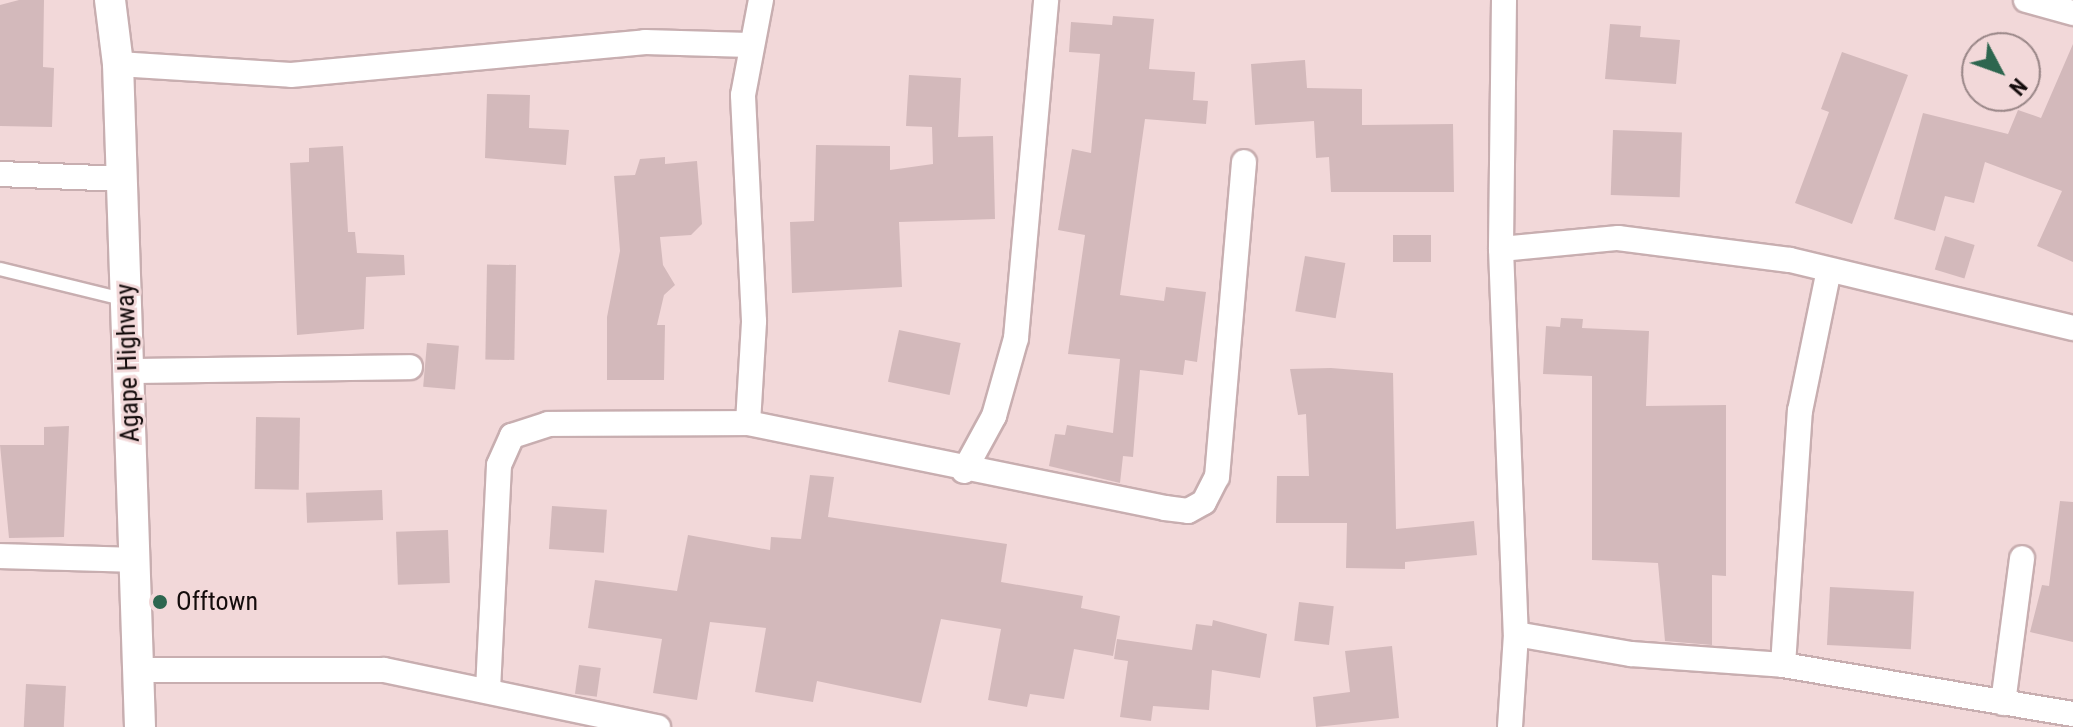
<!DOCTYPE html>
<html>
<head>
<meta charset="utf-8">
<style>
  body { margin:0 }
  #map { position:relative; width:2073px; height:727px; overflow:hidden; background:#f2d8d9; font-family:"Roboto Condensed",sans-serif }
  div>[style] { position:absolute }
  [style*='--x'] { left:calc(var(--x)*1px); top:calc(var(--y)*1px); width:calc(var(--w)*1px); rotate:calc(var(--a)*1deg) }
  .building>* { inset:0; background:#d3b9bb; transform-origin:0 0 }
  .roads { filter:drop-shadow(2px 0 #c8aeb0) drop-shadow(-2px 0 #c8aeb0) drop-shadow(0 2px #c8aeb0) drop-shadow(0 -2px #c8aeb0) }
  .service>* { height:12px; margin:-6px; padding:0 6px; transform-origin:6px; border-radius:6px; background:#fff }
  .minor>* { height:24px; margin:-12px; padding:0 12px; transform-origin:12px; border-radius:12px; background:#fff }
  .tertiary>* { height:30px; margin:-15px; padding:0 15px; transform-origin:15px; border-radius:15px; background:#fff }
  .dots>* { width:22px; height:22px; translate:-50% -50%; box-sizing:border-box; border:4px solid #f2d8d9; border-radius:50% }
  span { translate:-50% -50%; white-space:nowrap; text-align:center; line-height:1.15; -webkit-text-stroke:6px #f2d8d9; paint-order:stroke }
  .street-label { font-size:26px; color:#140c0c }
  .poi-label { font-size:26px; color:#140c0c }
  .left { translate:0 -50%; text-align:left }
  .north { position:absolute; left:1961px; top:32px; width:80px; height:80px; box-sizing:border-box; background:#f2d8d9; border:2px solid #998687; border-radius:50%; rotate:131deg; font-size:22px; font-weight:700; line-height:32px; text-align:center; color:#140c0c }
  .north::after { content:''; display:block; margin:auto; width:28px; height:36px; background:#2d664f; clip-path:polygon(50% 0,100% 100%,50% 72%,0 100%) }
</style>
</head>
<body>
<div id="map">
  <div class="building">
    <div style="clip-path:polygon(19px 0,44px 0,43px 67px,54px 68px,52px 127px,0 126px,0 5px)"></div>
    <div style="clip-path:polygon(1113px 16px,1154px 19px,1149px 69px,1195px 72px,1193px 100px,1208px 101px,1206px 124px,1145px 119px,1120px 295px,1164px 301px,1166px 287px,1206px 292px,1197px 362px,1185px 360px,1183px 375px,1140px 370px,1133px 457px,1123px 456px,1120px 483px,1049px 466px,1055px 434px,1065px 435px,1067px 425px,1113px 433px,1120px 359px,1068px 354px,1085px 235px,1058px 230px,1072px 149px,1091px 153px,1100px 54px,1069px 52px,1071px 22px,1112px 25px)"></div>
    <div style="clip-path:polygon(1610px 24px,1641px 26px,1640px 37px,1680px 40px,1676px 84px,1605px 79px)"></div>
    <div style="clip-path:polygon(2073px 44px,2073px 262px,2037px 246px,2062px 191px,1985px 162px,1974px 203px,1945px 196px,1935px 231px,1894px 219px,1923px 113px,2008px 134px,2018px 110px,2041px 118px)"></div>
    <div style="clip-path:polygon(1842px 52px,1908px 75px,1852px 224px,1795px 203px,1829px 112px,1821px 109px)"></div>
    <div style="clip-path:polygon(1305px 60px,1307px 88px,1362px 89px,1362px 125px,1453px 124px,1454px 192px,1331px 192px,1329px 157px,1316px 158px,1314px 121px,1255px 125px,1251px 64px)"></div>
    <div style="clip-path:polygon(909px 75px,961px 78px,958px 137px,993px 136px,995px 219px,899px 222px,902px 287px,792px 293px,790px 222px,814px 221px,816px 145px,890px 146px,890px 170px,933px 164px,932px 127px,906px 126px)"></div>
    <div style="clip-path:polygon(487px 94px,530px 95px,529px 128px,569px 130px,566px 165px,485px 158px)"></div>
    <div style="left:1613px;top:130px;width:69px;height:65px;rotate:2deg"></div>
    <div style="clip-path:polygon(343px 146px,348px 232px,355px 232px,357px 253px,404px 255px,405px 275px,366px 277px,364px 329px,297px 335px,290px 163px,309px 162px,309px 148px)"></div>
    <div style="clip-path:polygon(665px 157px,665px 164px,697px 161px,702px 224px,691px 235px,660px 237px,663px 265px,675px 285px,664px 295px,657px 325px,665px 325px,664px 380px,607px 380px,607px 317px,620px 251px,614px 176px,635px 175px,640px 159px)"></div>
    <div style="left:1431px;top:235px;width:27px;height:38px;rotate:90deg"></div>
    <div style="left:1945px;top:236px;width:31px;height:35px;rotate:17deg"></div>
    <div style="left:1305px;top:256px;width:41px;height:56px;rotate:10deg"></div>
    <div style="left:516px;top:265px;width:95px;height:29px;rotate:91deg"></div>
    <div style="clip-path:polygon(1561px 318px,1583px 319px,1582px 328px,1649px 331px,1646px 406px,1726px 405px,1726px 576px,1712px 575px,1712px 645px,1665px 641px,1658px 563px,1592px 560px,1592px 376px,1543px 374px,1546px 326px,1560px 327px)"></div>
    <div style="left:899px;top:330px;width:63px;height:53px;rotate:12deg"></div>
    <div style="left:427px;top:343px;width:32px;height:44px;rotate:5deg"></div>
    <div style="clip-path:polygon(1331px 368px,1393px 373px,1396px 529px,1474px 521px,1477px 555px,1405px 562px,1405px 569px,1346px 568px,1347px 523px,1276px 523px,1277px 476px,1309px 476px,1306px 414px,1298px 415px,1290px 369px)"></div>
    <div style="left:256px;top:417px;width:44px;height:72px;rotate:1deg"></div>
    <div style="clip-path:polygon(69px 426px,64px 537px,9px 538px,0 445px,44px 445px,44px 427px)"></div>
    <div style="clip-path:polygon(810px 475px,834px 477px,828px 517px,1007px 544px,1001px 582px,1083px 596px,1081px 608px,1120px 616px,1113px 656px,1074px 649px,1064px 699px,1030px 694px,1027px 707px,988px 700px,1001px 629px,941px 619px,921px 703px,817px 681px,813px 702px,755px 692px,766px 628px,710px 622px,697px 700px,653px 693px,662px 639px,588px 628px,595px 580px,677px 591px,688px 535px,770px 550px,771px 537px,801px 539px)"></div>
    <div style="left:382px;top:490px;width:30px;height:76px;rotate:88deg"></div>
    <div style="clip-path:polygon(2060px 501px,2073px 502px,2073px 642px,2030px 632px,2042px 585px,2049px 586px)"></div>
    <div style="left:552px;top:506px;width:55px;height:43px;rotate:4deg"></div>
    <div style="left:448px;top:530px;width:53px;height:52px;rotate:88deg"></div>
    <div style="left:1830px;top:587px;width:84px;height:58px;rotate:3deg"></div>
    <div style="left:1299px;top:602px;width:35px;height:39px;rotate:7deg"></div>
    <div style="clip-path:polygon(1213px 620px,1267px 634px,1260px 678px,1212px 670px,1209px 710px,1153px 706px,1151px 721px,1120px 717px,1128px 661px,1114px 659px,1117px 639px,1192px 650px,1196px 624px,1212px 626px)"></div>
    <div style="clip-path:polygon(1392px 646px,1399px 718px,1316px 727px,1313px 697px,1350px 692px,1345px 651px)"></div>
    <div style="left:579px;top:665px;width:22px;height:29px;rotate:8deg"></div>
    <div style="left:26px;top:684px;width:40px;height:43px;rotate:3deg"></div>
  </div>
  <div class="roads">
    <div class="service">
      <div style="--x:0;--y:269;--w:130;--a:13.8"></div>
    </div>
    <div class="minor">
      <div style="--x:1504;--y:0;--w:249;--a:90.7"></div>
      <div style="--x:1501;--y:249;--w:385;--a:87.8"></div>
      <div style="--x:1516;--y:634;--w:93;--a:93.7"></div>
      <div style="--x:2026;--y:0;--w:49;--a:15.5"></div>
      <div style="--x:118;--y:64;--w:173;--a:3.6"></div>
      <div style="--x:291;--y:75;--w:356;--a:-5.3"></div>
      <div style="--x:645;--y:42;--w:105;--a:1.6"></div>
      <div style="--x:0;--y:174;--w:122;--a:2.3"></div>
      <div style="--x:1501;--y:249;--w:118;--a:-5.4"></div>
      <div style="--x:1618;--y:238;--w:173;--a:7.3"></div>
      <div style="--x:1790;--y:260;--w:291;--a:13.5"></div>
      <div style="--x:129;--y:371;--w:281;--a:-0.8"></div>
      <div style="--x:748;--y:423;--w:102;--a:-86.6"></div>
      <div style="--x:754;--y:321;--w:226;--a:-92.8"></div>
      <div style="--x:743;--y:95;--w:97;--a:-79.3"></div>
      <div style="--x:964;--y:471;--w:63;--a:-61.4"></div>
      <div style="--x:994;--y:416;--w:81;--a:-74.2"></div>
      <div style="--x:1016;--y:338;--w:339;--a:-84.9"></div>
      <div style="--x:0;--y:556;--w:135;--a:1.7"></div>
      <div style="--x:1516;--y:634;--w:117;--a:9.9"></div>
      <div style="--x:1631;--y:654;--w:152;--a:4.1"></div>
      <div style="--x:1783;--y:665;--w:294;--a:9.6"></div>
      <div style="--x:1783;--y:665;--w:255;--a:-86.2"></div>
      <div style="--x:1800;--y:411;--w:144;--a:-78.4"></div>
      <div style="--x:139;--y:670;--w:245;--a:0"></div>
      <div style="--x:384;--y:670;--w:280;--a:11.8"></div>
      <div style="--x:488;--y:690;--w:225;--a:-87.2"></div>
      <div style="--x:499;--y:465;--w:32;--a:-66"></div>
      <div style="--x:512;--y:436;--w:38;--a:-18"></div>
      <div style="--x:548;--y:424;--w:200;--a:-0.3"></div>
      <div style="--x:748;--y:423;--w:426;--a:11.5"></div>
      <div style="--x:1165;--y:508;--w:23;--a:7"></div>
      <div style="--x:1188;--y:511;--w:18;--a:-29"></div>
      <div style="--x:1204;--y:502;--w:28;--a:-63"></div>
      <div style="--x:1217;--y:477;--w:316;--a:-85.1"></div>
      <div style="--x:2003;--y:703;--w:146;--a:-82.5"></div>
    </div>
    <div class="tertiary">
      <div style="--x:110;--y:0;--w:64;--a:82.9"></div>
      <div style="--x:118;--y:64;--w:663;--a:88.1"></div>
    </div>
  </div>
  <div class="dots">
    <div style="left:160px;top:602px;background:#2d664f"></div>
  </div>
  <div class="street-label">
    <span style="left:128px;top:363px;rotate:-92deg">Agape Highway</span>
  </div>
  <div class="poi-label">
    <span class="left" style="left:176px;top:602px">Offtown</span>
  </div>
  <div class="north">N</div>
</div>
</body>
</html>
